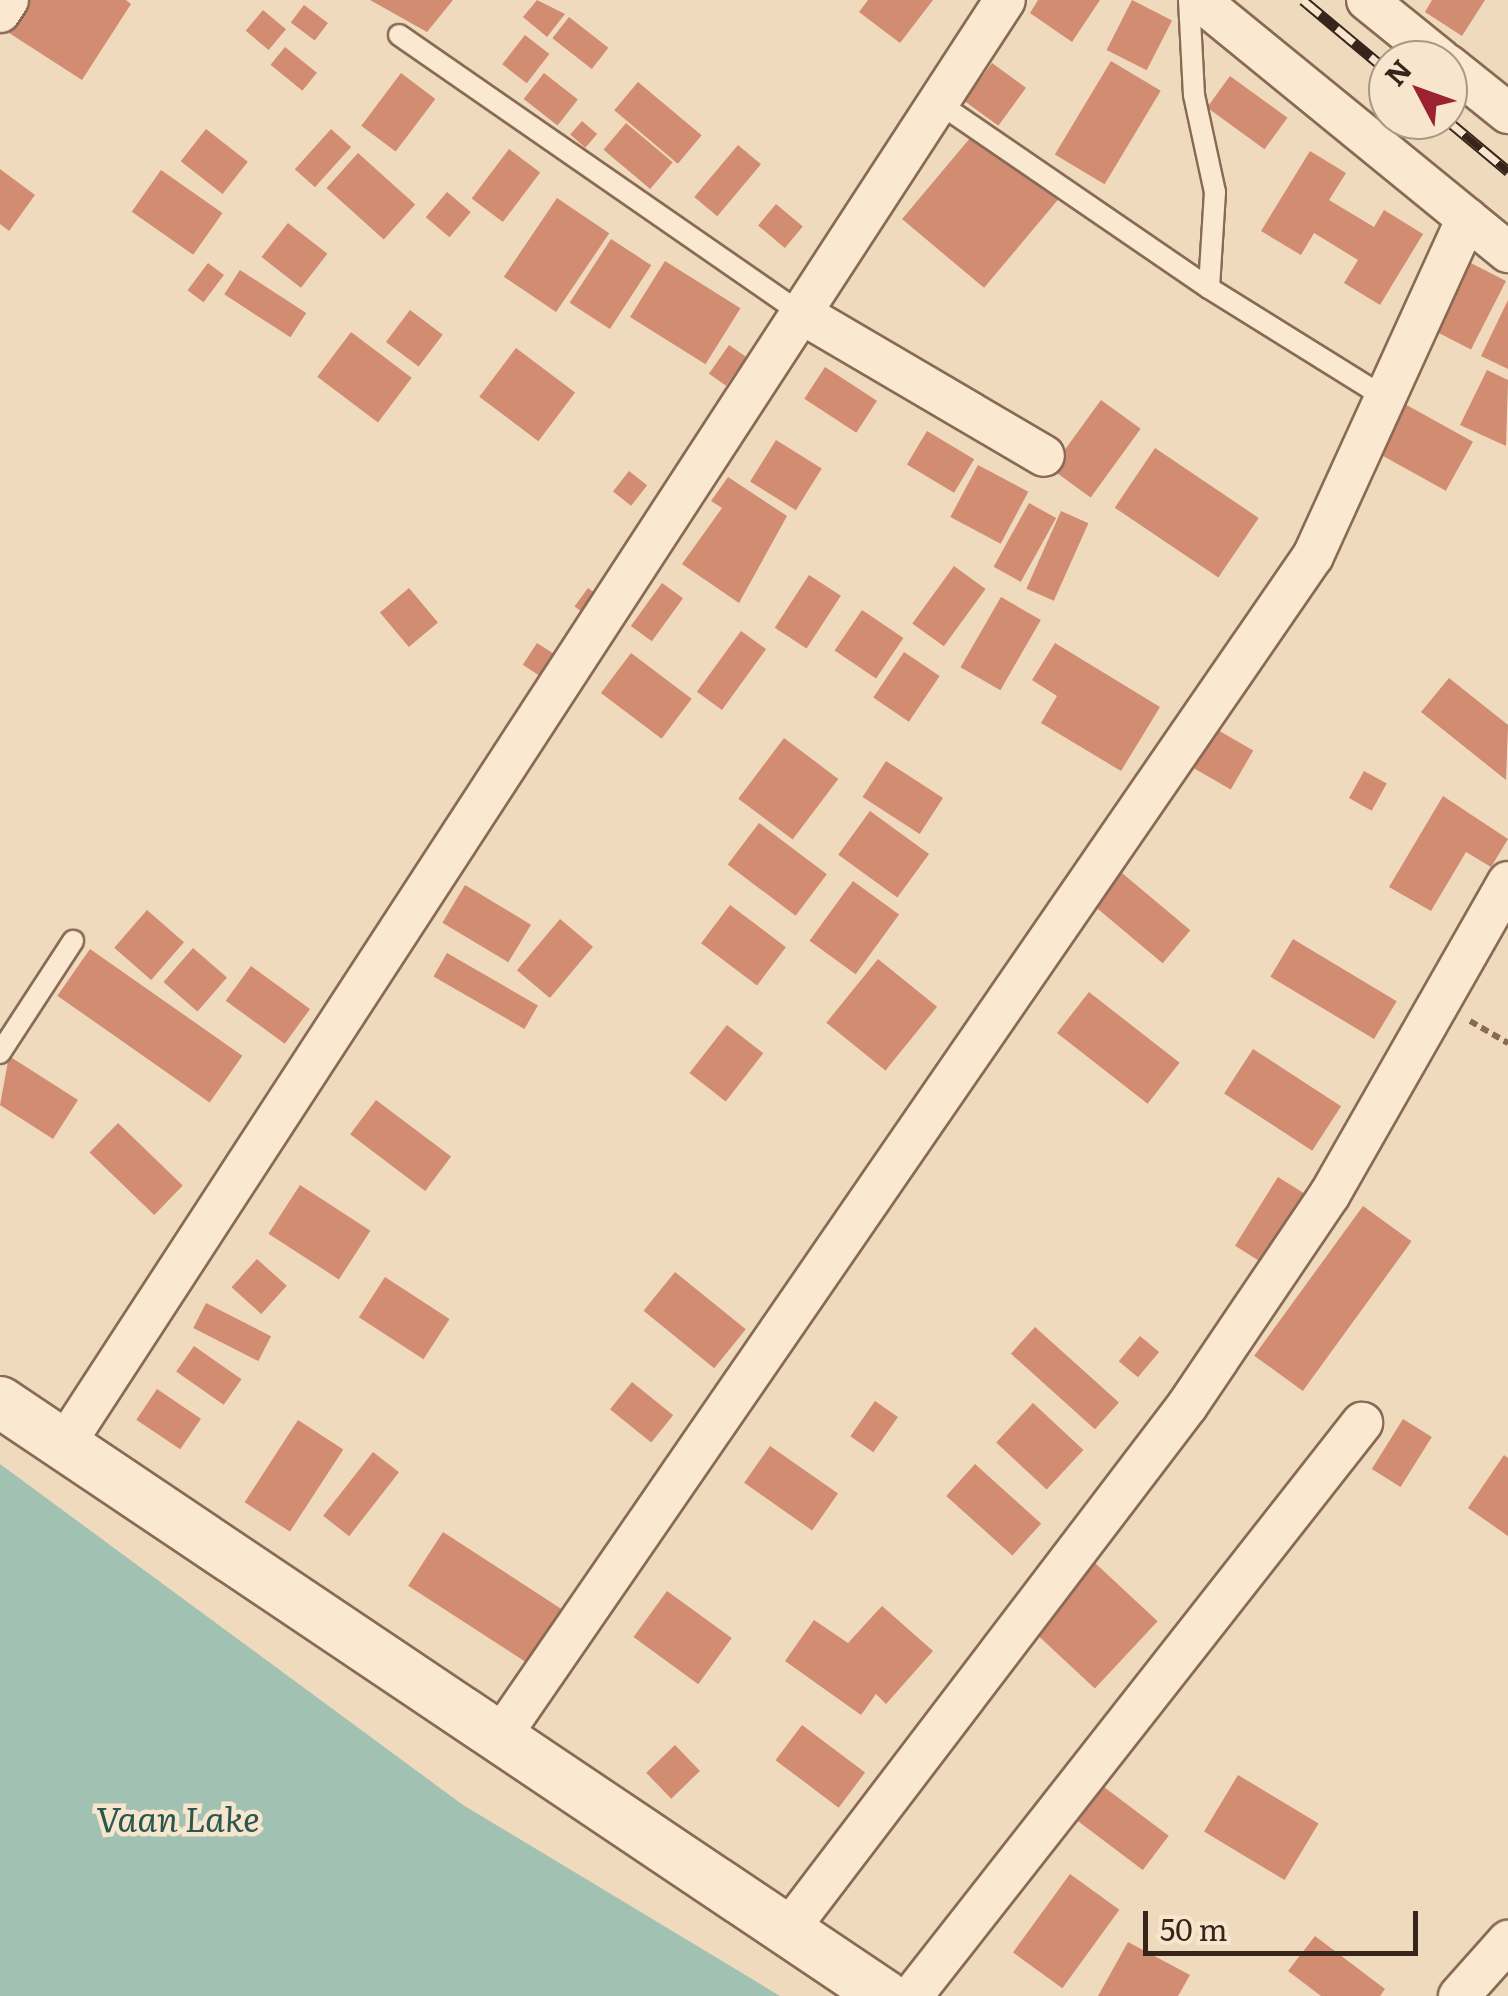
<!DOCTYPE html>
<html>
<head>
<meta charset="utf-8">
<style>
  body { margin:0 }
  #map { position:relative; width:1508px; height:1996px; overflow:hidden; background:#f0dabd; font-family:Literata,serif }
  div>[style] { position:absolute }
  [style*='--x'] { left:calc(var(--x)*1px); top:calc(var(--y)*1px); width:calc(var(--w)*1px); rotate:calc(var(--a)*1deg) }
  .water>* { inset:0; background:#a1c1b3 }
  .building>* { inset:0; background:#d18c71; transform-origin:0 0 }
  .path>* { height:6px; margin-top:-3px; transform-origin:0; background:repeating-linear-gradient(90deg,#896a55 0 8px,transparent 0 13px) }
  .roads { filter:drop-shadow(2px 0 #896a55) drop-shadow(-2px 0 #896a55) drop-shadow(0 2px #896a55) drop-shadow(0 -2px #896a55) }
  .service>* { height:20px; margin:-10px; padding:0 10px; transform-origin:10px; border-radius:10px; background:#fbe8d1 }
  .minor>* { height:40px; margin:-20px; padding:0 20px; transform-origin:20px; border-radius:20px; background:#fbe8d1 }
  .tertiary>* { height:50px; margin:-25px; padding:0 25px; transform-origin:25px; border-radius:25px; background:#fbe8d1 }
  .rail>* { height:11px; margin-top:-5.5px; transform-origin:0; background:repeating-linear-gradient(90deg,#f7e5cd 0 22px,#37251b 0 44px); box-sizing:border-box; border-block:2px solid #37251b }
  span { translate:-50% -50%; white-space:nowrap; text-align:center; line-height:1.15; -webkit-text-stroke:9px #f7e5cd; paint-order:stroke }
  .water-label { font-size:35px; color:#29584f; font-style:italic }
  .north { position:absolute; left:1368px; top:40px; width:100px; height:100px; box-sizing:border-box; background:#f7e5cd; border:2px solid #aa9886; border-radius:50%; rotate:311deg; font-size:28px; font-weight:700; line-height:40px; text-align:center; color:#37251b }
  .north::after { content:''; display:block; margin:auto; width:35px; height:45px; background:#9b2233; clip-path:polygon(50% 0,100% 100%,50% 72%,0 100%) }
  .scale { position:absolute; left:1143px; top:1911px; width:275px; height:45px; box-sizing:border-box; border:5px solid #37251b; border-top:0; padding-left:12px; font-size:30px; line-height:35px; white-space:nowrap; color:#37251b; -webkit-text-stroke:8px #f7e5cd; paint-order:stroke }
</style>
</head>
<body>
<div id="map">
  <div class="water">
    <div style="clip-path:polygon(0 1464px,463px 1805px,780px 1996px,0 1996px)"></div>
  </div>
  <div class="building">
    <div style="clip-path:polygon(26px 0,126px 0,131px 4px,82px 80px,6px 31px)"></div>
    <div style="clip-path:polygon(370px 0,453px 0,427px 32px)"></div>
    <div style="clip-path:polygon(537px 0,565px 14px,547px 37px,523px 17px)"></div>
    <div style="clip-path:polygon(868px 0,933px 0,900px 43px,859px 12px)"></div>
    <div style="clip-path:polygon(1038px 0,1100px 0,1072px 42px,1030px 13px)"></div>
    <div style="left:1132px;top:0;width:45px;height:56px;rotate:27deg"></div>
    <div style="clip-path:polygon(1432px 0,1485px 0,1462px 36px,1425px 12px)"></div>
    <div style="left:304px;top:5px;width:30px;height:22px;rotate:37deg"></div>
    <div style="left:263px;top:10px;width:30px;height:27px;rotate:40deg"></div>
    <div style="left:569px;top:17px;width:50px;height:27px;rotate:38deg"></div>
    <div style="left:525px;top:35px;width:31px;height:37px;rotate:38deg"></div>
    <div style="left:285px;top:47px;width:41px;height:23px;rotate:39deg"></div>
    <div style="left:1111px;top:61px;width:58px;height:109px;rotate:31deg"></div>
    <div style="left:992px;top:63px;width:42px;height:47px;rotate:36deg"></div>
    <div style="left:401px;top:73px;width:43px;height:66px;rotate:37deg"></div>
    <div style="left:544px;top:73px;width:43px;height:33px;rotate:38deg"></div>
    <div style="left:1230px;top:76px;width:71px;height:39px;rotate:36deg"></div>
    <div style="left:638px;top:82px;width:83px;height:37px;rotate:40deg"></div>
    <div style="left:582px;top:121px;width:20px;height:18px;rotate:41deg"></div>
    <div style="left:626px;top:123px;width:61px;height:35px;rotate:40deg"></div>
    <div style="left:206px;top:129px;width:53px;height:41px;rotate:38deg"></div>
    <div style="left:331px;top:129px;width:27px;height:54px;rotate:42deg"></div>
    <div style="left:976px;top:131px;width:107px;height:115px;rotate:40deg"></div>
    <div style="left:738px;top:145px;width:30px;height:68px;rotate:40deg"></div>
    <div style="left:509px;top:149px;width:39px;height:62px;rotate:37deg"></div>
    <div style="clip-path:polygon(1310px 151px,1346px 173px,1329px 200px,1374px 227px,1384px 210px,1423px 234px,1380px 305px,1344px 283px,1358px 260px,1314px 233px,1301px 255px,1261px 231px)"></div>
    <div style="left:358px;top:153px;width:77px;height:47px;rotate:42deg"></div>
    <div style="clip-path:polygon(0 169px,35px 195px,9px 231px,0 224px)"></div>
    <div style="left:161px;top:170px;width:75px;height:51px;rotate:35deg"></div>
    <div style="left:447px;top:192px;width:31px;height:33px;rotate:40deg"></div>
    <div style="left:557px;top:198px;width:63px;height:95px;rotate:34deg"></div>
    <div style="left:776px;top:204px;width:35px;height:28px;rotate:40deg"></div>
    <div style="left:288px;top:223px;width:50px;height:43px;rotate:38deg"></div>
    <div style="left:611px;top:239px;width:48px;height:76px;rotate:33deg"></div>
    <div style="left:1465px;top:260px;width:46px;height:77px;rotate:27deg"></div>
    <div style="left:665px;top:261px;width:89px;height:66px;rotate:32deg"></div>
    <div style="left:208px;top:263px;width:20px;height:34px;rotate:37deg"></div>
    <div style="left:240px;top:270px;width:79px;height:29px;rotate:33deg"></div>
    <div style="clip-path:polygon(1508px 300px,1508px 369px,1481px 356px)"></div>
    <div style="left:410px;top:310px;width:41px;height:40px;rotate:37deg"></div>
    <div style="left:351px;top:332px;width:76px;height:56px;rotate:37deg"></div>
    <div style="left:729px;top:345px;width:21px;height:35px;rotate:35deg"></div>
    <div style="left:516px;top:348px;width:74px;height:61px;rotate:37deg"></div>
    <div style="left:825px;top:367px;width:62px;height:38px;rotate:33deg"></div>
    <div style="clip-path:polygon(1487px 370px,1508px 380px,1506px 446px,1460px 425px)"></div>
    <div style="left:1101px;top:400px;width:49px;height:85px;rotate:36deg"></div>
    <div style="left:1403px;top:403px;width:80px;height:56px;rotate:29deg"></div>
    <div style="left:927px;top:431px;width:55px;height:39px;rotate:31deg"></div>
    <div style="left:776px;top:440px;width:54px;height:49px;rotate:32deg"></div>
    <div style="left:1155px;top:448px;width:125px;height:72px;rotate:34deg"></div>
    <div style="left:978px;top:465px;width:57px;height:59px;rotate:28deg"></div>
    <div style="left:629px;top:471px;width:23px;height:26px;rotate:38deg"></div>
    <div style="clip-path:polygon(728px 477px,787px 516px,739px 603px,682px 564px,722px 508px,711px 501px)"></div>
    <div style="left:1029px;top:503px;width:31px;height:73px;rotate:29deg"></div>
    <div style="left:1061px;top:511px;width:30px;height:85px;rotate:24deg"></div>
    <div style="left:954px;top:566px;width:39px;height:71px;rotate:36deg"></div>
    <div style="left:809px;top:575px;width:38px;height:63px;rotate:33deg"></div>
    <div style="left:662px;top:583px;width:26px;height:53px;rotate:36deg"></div>
    <div style="left:409px;top:588px;width:45px;height:38px;rotate:50deg"></div>
    <div style="left:588px;top:588px;width:19px;height:23px;rotate:36deg"></div>
    <div style="left:1001px;top:597px;width:46px;height:81px;rotate:30deg"></div>
    <div style="left:862px;top:610px;width:50px;height:49px;rotate:34deg"></div>
    <div style="left:741px;top:631px;width:31px;height:75px;rotate:36deg"></div>
    <div style="left:537px;top:643px;width:24px;height:26px;rotate:33deg"></div>
    <div style="clip-path:polygon(1055px 643px,1160px 707px,1121px 771px,1041px 723px,1057px 696px,1032px 680px)"></div>
    <div style="left:904px;top:652px;width:43px;height:55px;rotate:34deg"></div>
    <div style="left:631px;top:653px;width:76px;height:50px;rotate:37deg"></div>
    <div style="clip-path:polygon(1449px 678px,1508px 725px,1506px 780px,1421px 712px)"></div>
    <div style="left:1216px;top:729px;width:43px;height:45px;rotate:30deg"></div>
    <div style="left:784px;top:738px;width:68px;height:76px;rotate:37deg"></div>
    <div style="left:886px;top:761px;width:68px;height:43px;rotate:33deg"></div>
    <div style="left:1364px;top:771px;width:26px;height:31px;rotate:29deg"></div>
    <div style="clip-path:polygon(1443px 796px,1508px 839px,1491px 867px,1466px 852px,1431px 911px,1389px 887px)"></div>
    <div style="left:870px;top:811px;width:73px;height:54px;rotate:36deg"></div>
    <div style="left:759px;top:823px;width:85px;height:52px;rotate:37deg"></div>
    <div style="left:1116px;top:868px;width:97px;height:43px;rotate:40deg"></div>
    <div style="left:853px;top:881px;width:57px;height:74px;rotate:36deg"></div>
    <div style="left:465px;top:885px;width:77px;height:44px;rotate:31deg"></div>
    <div style="left:730px;top:905px;width:70px;height:48px;rotate:37deg"></div>
    <div style="left:147px;top:910px;width:49px;height:50px;rotate:41deg"></div>
    <div style="left:560px;top:919px;width:43px;height:67px;rotate:40deg"></div>
    <div style="left:1293px;top:939px;width:121px;height:44px;rotate:31deg"></div>
    <div style="left:193px;top:948px;width:45px;height:45px;rotate:41deg"></div>
    <div style="left:90px;top:949px;width:186px;height:57px;rotate:35deg"></div>
    <div style="left:447px;top:953px;width:105px;height:27px;rotate:30deg"></div>
    <div style="left:878px;top:959px;width:76px;height:82px;rotate:39deg"></div>
    <div style="left:251px;top:966px;width:73px;height:43px;rotate:36deg"></div>
    <div style="left:1089px;top:992px;width:115px;height:52px;rotate:38deg"></div>
    <div style="left:727px;top:1025px;width:46px;height:61px;rotate:38deg"></div>
    <div style="left:1253px;top:1049px;width:105px;height:53px;rotate:33deg"></div>
    <div style="clip-path:polygon(9px 1056px,78px 1100px,53px 1139px,0 1105px)"></div>
    <div style="left:376px;top:1100px;width:94px;height:43px;rotate:37deg"></div>
    <div style="left:118px;top:1123px;width:90px;height:41px;rotate:44deg"></div>
    <div style="left:1278px;top:1177px;width:32px;height:81px;rotate:32deg"></div>
    <div style="left:300px;top:1185px;width:84px;height:58px;rotate:33deg"></div>
    <div style="left:1363px;top:1206px;width:60px;height:185px;rotate:36deg"></div>
    <div style="left:257px;top:1259px;width:40px;height:38px;rotate:42deg"></div>
    <div style="left:675px;top:1272px;width:91px;height:50px;rotate:39deg"></div>
    <div style="left:385px;top:1277px;width:77px;height:48px;rotate:33deg"></div>
    <div style="left:206px;top:1303px;width:73px;height:28px;rotate:27deg"></div>
    <div style="left:1035px;top:1327px;width:113px;height:36px;rotate:42deg"></div>
    <div style="left:1140px;top:1336px;width:25px;height:33px;rotate:40deg"></div>
    <div style="left:194px;top:1346px;width:58px;height:31px;rotate:35deg"></div>
    <div style="left:632px;top:1382px;width:53px;height:35px;rotate:39deg"></div>
    <div style="left:157px;top:1389px;width:53px;height:37px;rotate:34deg"></div>
    <div style="left:875px;top:1401px;width:28px;height:43px;rotate:35deg"></div>
    <div style="left:1033px;top:1403px;width:69px;height:54px;rotate:43deg"></div>
    <div style="left:1403px;top:1419px;width:34px;height:59px;rotate:32deg"></div>
    <div style="left:298px;top:1420px;width:54px;height:98px;rotate:33deg"></div>
    <div style="left:770px;top:1446px;width:83px;height:45px;rotate:35deg"></div>
    <div style="left:373px;top:1452px;width:33px;height:81px;rotate:38deg"></div>
    <div style="clip-path:polygon(1504px 1455px,1508px 1458px,1508px 1536px,1468px 1508px)"></div>
    <div style="left:975px;top:1464px;width:89px;height:43px;rotate:42deg"></div>
    <div style="left:443px;top:1532px;width:149px;height:64px;rotate:33deg"></div>
    <div style="left:1094px;top:1562px;width:87px;height:92px;rotate:43deg"></div>
    <div style="left:667px;top:1591px;width:80px;height:57px;rotate:36deg"></div>
    <div style="clip-path:polygon(882px 1606px,933px 1651px,886px 1704px,876px 1694px,861px 1715px,785px 1661px,814px 1620px,848px 1643px)"></div>
    <div style="left:802px;top:1725px;width:79px;height:44px;rotate:37deg"></div>
    <div style="left:675px;top:1745px;width:36px;height:40px;rotate:46deg"></div>
    <div style="left:1238px;top:1775px;width:94px;height:66px;rotate:31deg"></div>
    <div style="left:1104px;top:1787px;width:81px;height:43px;rotate:37deg"></div>
    <div style="left:1070px;top:1874px;width:61px;height:97px;rotate:36deg"></div>
    <div style="clip-path:polygon(1315px 1936px,1385px 1989px,1380px 1996px,1321px 1996px,1288px 1971px)"></div>
    <div style="clip-path:polygon(1128px 1942px,1190px 1975px,1178px 1996px,1098px 1996px)"></div>
  </div>
  <div class="path">
    <div style="--x:1470;--y:1021;--w:44;--a:30.1"></div>
  </div>
  <div class="roads">
    <div class="service">
      <div style="--x:1189;--y:0;--w:95;--a:87"></div>
      <div style="--x:1194;--y:95;--w:99;--a:77.8"></div>
      <div style="--x:1215;--y:192;--w:96;--a:93.6"></div>
      <div style="--x:1209;--y:288;--w:208;--a:31.9"></div>
      <div style="--x:399;--y:35;--w:492;--a:34.7"></div>
      <div style="--x:940;--y:104;--w:326;--a:34.4"></div>
      <div style="--x:0;--y:1053;--w:134;--a:-56.9"></div>
    </div>
    <div class="minor">
      <div style="--x:1199;--y:0;--w:399;--a:39.2"></div>
      <div style="--x:1367;--y:0;--w:95;--a:39"></div>
      <div style="--x:0;--y:12;--w:14;--a:-56"></div>
      <div style="--x:1448;--y:65;--w:77;--a:38.7"></div>
      <div style="--x:804;--y:315;--w:278;--a:30.4"></div>
      <div style="--x:64;--y:1445;--w:1724;--a:-56.93"></div>
      <div style="--x:500;--y:1737;--w:1434;--a:-55.46"></div>
      <div style="--x:1313;--y:556;--w:371;--a:-65.5"></div>
      <div style="--x:788;--y:1930;--w:659;--a:-52.71"></div>
      <div style="--x:1187;--y:1406;--w:256;--a:-56"></div>
      <div style="--x:1330;--y:1194;--w:359;--a:-60.3"></div>
      <div style="--x:912;--y:1996;--w:729;--a:-51.86"></div>
      <div style="--x:1459;--y:1996;--w:74;--a:-48.3"></div>
    </div>
    <div class="tertiary">
      <div style="--x:0;--y:1402;--w:1066;--a:33.87"></div>
    </div>
  </div>
  <div class="rail">
    <div style="--x:1303;--y:0;--w:111;--a:39.9"></div>
    <div style="--x:1447;--y:120;--w:80;--a:39.9"></div>
  </div>
  <div class="water-label">
    <span style="left:178px;top:1817px">Vaan Lake</span>
  </div>
  <div class="north">N</div>
  <div class="scale">50 m</div>
</div>
</body>
</html>
